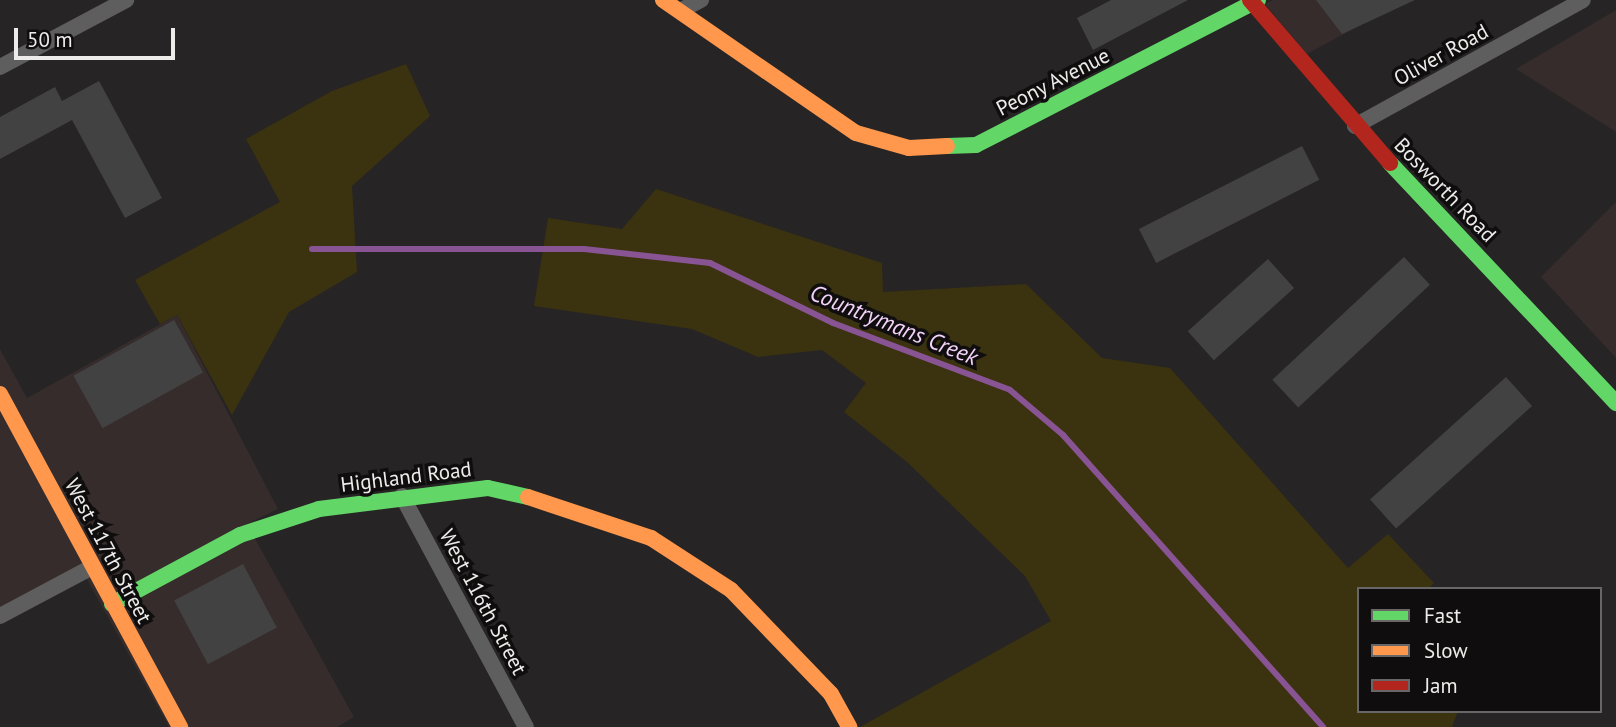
<!DOCTYPE html>
<html>
<head>
<meta charset="utf-8">
<style>
  body { margin:0 }
  #map { position:relative; width:1616px; height:727px; overflow:hidden; background:#262424; font-family:"PT Sans",sans-serif }
  div>[style] { position:absolute }
  [style*='--x'] { left:calc(var(--x)*1px); top:calc(var(--y)*1px); width:calc(var(--w)*1px); rotate:calc(var(--a)*1deg) }
  .built>* { inset:0; background:#352c2b }
  .green>* { inset:0; background:#3b3210 }
  .stream>* { height:6px; margin:-3px; padding:0 3px; transform-origin:3px; border-radius:3px; background:#895494 }
  .building>* { inset:0; background:#434242; transform-origin:0 0 }
  .street>* { height:16px; margin:-8px; padding:0 8px; transform-origin:8px; border-radius:8px; background:#5f5e5e }
  .fast>* { height:16px; margin:-8px; padding:0 8px; transform-origin:8px; border-radius:8px; background:#63d668 }
  .slow>* { height:16px; margin:-8px; padding:0 8px; transform-origin:8px; border-radius:8px; background:#ff974d }
  .jam>* { height:16px; margin:-8px; padding:0 8px; transform-origin:8px; border-radius:8px; background:#b3261e }
  span { translate:-50% -50%; white-space:nowrap; text-align:center; line-height:1.15; -webkit-text-stroke:7px #0f0d0d; paint-order:stroke }
  .street-label { font-size:21px; color:#eeebeb }
  .water-label { font-size:23px; color:#f3d3f9; font-style:italic }
  .legend { position:absolute; left:1357px; top:587px; width:245px; height:126px; box-sizing:border-box; background:#0f0d0d; border:2px solid #686666; margin:0; padding:9px 12px; list-style:none; font-size:21px; color:#eeebeb }
  .legend li { display:flex; align-items:center; gap:14px; height:35px }
  .legend b { width:35px; border:2px solid #686666 }
  .scale { position:absolute; left:14px; top:28px; width:161px; height:32px; box-sizing:border-box; border:4px solid #eeebeb; border-top:0; padding-left:9px; font-size:21px; line-height:24px; white-space:nowrap; color:#eeebeb; -webkit-text-stroke:5px #0f0d0d; paint-order:stroke }
</style>
</head>
<body>
<div id="map">
  <div class="built">
    <div style="clip-path:polygon(1273px 0,1407px 0,1307px 54px,1265px 4px)"></div>
    <div style="clip-path:polygon(1616px 10px,1616px 132px,1516px 69px)"></div>
    <div style="clip-path:polygon(1616px 202px,1616px 358px,1541px 277px)"></div>
    <div style="clip-path:polygon(177px 315px,278px 509px,247px 524px,354px 717px,337px 727px,169px 727px,80px 567px,0 611px,0 349px,27px 398px)"></div>
  </div>
  <div class="green">
    <div style="clip-path:polygon(406px 64px,430px 116px,352px 186px,357px 272px,289px 312px,232px 415px,177px 315px,160px 324px,135px 280px,280px 202px,246px 139px,332px 91px)"></div>
    <div style="clip-path:polygon(656px 189px,882px 263px,883px 292px,1026px 284px,1102px 358px,1170px 368px,1348px 568px,1388px 534px,1434px 583px,1428px 589px,1359px 589px,1359px 711px,1458px 711px,1452px 727px,860px 727px,1051px 621px,1025px 576px,907px 462px,844px 412px,866px 383px,822px 350px,758px 357px,692px 329px,534px 306px,548px 218px,622px 229px)"></div>
  </div>
  <div class="stream">
    <div style="--x:312;--y:249;--w:272;--a:0"></div>
    <div style="--x:584;--y:249;--w:127;--a:6.3"></div>
    <div style="--x:710;--y:263;--w:137;--a:26"></div>
    <div style="--x:833;--y:323;--w:189;--a:20.7"></div>
    <div style="--x:1010;--y:390;--w:70;--a:40.3"></div>
    <div style="--x:1063;--y:435;--w:391;--a:48.3"></div>
  </div>
  <div class="building">
    <div style="clip-path:polygon(1111px 0,1188px 0,1093px 50px,1077px 18px)"></div>
    <div style="clip-path:polygon(1316px 0,1415px 0,1342px 34px)"></div>
    <div style="clip-path:polygon(99px 81px,162px 198px,125px 218px,72px 120px,0 159px,0 117px,55px 87px,62px 101px)"></div>
    <div style="left:1302px;top:146px;width:38px;height:183px;rotate:63deg"></div>
    <div style="left:1404px;top:257px;width:38px;height:180px;rotate:47deg"></div>
    <div style="left:1268px;top:259px;width:39px;height:108px;rotate:48deg"></div>
    <div style="left:174px;top:320px;width:60px;height:115px;rotate:61deg"></div>
    <div style="left:1506px;top:377px;width:39px;height:183px;rotate:48deg"></div>
    <div style="left:243px;top:564px;width:72px;height:78px;rotate:62deg"></div>
  </div>
  <div class="street">
    <div style="--x:680;--y:11;--w:24;--a:-28"></div>
    <div style="--x:0;--y:67;--w:143;--a:-28"></div>
    <div style="--x:1355;--y:126;--w:260;--a:-28.9"></div>
    <div style="--x:402;--y:496;--w:262;--a:61.8"></div>
    <div style="--x:0;--y:616;--w:104;--a:-28"></div>
  </div>
  <div class="fast">
    <div style="--x:947;--y:146;--w:29;--a:-2"></div>
    <div style="--x:976;--y:145;--w:317;--a:-27.2"></div>
    <div style="--x:1390;--y:163;--w:330;--a:46.7"></div>
    <div style="--x:112;--y:604;--w:145;--a:-28.3"></div>
    <div style="--x:240;--y:535;--w:83;--a:-18.2"></div>
    <div style="--x:319;--y:509;--w:170;--a:-7.1"></div>
    <div style="--x:488;--y:488;--w:41;--a:12.7"></div>
  </div>
  <div class="slow">
    <div style="--x:663;--y:0;--w:234;--a:34.6"></div>
    <div style="--x:856;--y:133;--w:55;--a:15.8"></div>
    <div style="--x:909;--y:148;--w:38;--a:-3"></div>
    <div style="--x:0;--y:394;--w:379;--a:61.6"></div>
    <div style="--x:528;--y:497;--w:130;--a:18.4"></div>
    <div style="--x:651;--y:538;--w:95;--a:33"></div>
    <div style="--x:731;--y:590;--w:144;--a:46.1"></div>
    <div style="--x:831;--y:694;--w:38;--a:61"></div>
  </div>
  <div class="jam">
    <div style="--x:1250;--y:0;--w:215;--a:49.3"></div>
  </div>
  <div class="street-label">
    <span style="left:1441px;top:55px;rotate:-29deg">Oliver Road</span>
    <span style="left:1053px;top:82px;rotate:-27deg">Peony Avenue</span>
    <span style="left:1445px;top:190px;rotate:46deg">Bosworth Road</span>
    <span style="left:406px;top:477px;rotate:-7deg">Highland Road</span>
    <span style="left:108px;top:551px;rotate:62deg">West 117th Street</span>
    <span style="left:483px;top:602px;rotate:62deg">West 116th Street</span>
  </div>
  <div class="water-label">
    <span style="left:894px;top:325px;rotate:22deg">Countrymans Creek</span>
  </div>
  <ul class="legend">
  <li><b style="height:9px;background:#63d668"></b>Fast</li>
  <li><b style="height:9px;background:#ff974d"></b>Slow</li>
  <li><b style="height:9px;background:#b3261e"></b>Jam</li>
  </ul>
  <div class="scale">50 m</div>
</div>
</body>
</html>
